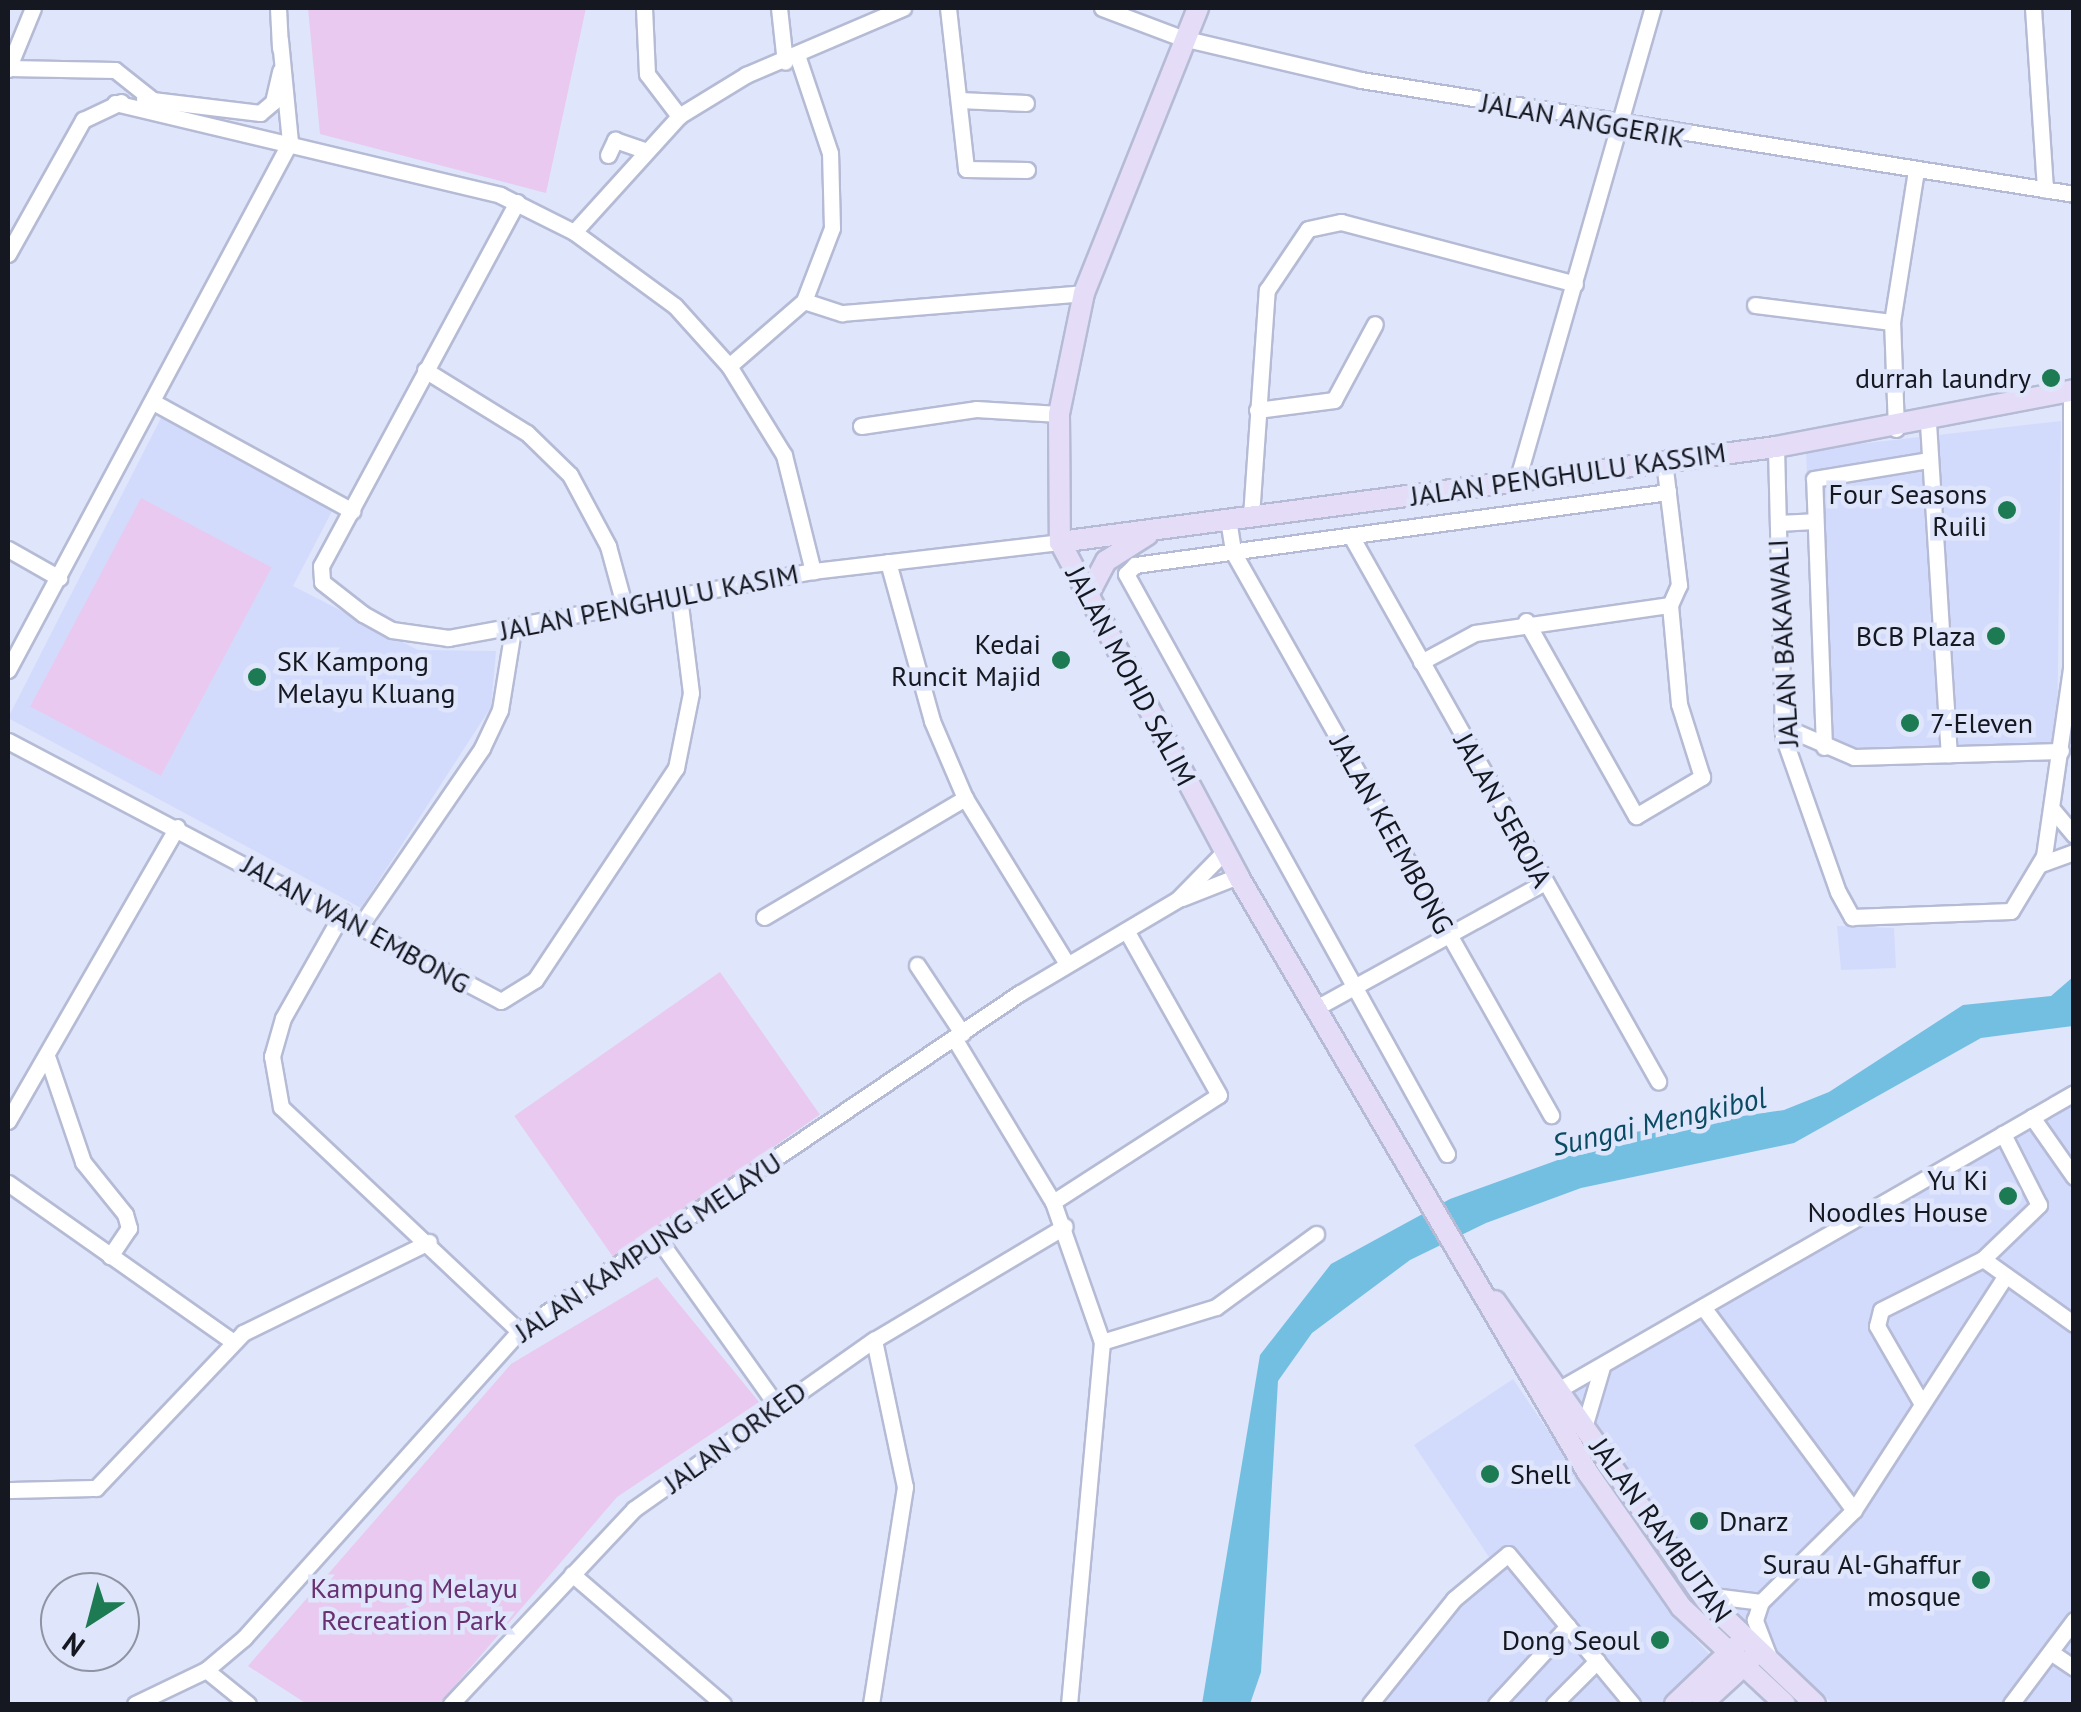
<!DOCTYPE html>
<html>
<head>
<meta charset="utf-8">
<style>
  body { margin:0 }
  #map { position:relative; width:2081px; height:1712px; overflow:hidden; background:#dfe5fa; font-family:"PT Sans",sans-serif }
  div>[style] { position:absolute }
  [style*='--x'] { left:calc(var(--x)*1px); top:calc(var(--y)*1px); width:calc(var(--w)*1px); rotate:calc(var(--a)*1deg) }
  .built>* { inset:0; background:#d3dbfd }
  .green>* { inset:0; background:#e9c9ef; transform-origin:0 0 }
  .water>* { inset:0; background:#73bfe1 }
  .roads { filter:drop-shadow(2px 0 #b5bbd5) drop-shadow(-2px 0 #b5bbd5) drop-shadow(0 2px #b5bbd5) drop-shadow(0 -2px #b5bbd5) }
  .street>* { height:15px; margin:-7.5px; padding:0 7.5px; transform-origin:7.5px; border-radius:7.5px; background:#fff }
  .secondary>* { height:20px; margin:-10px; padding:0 10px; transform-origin:10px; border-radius:10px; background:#e5ddf7 }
  .dots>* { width:28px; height:28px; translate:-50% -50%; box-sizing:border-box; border:5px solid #dfe5fa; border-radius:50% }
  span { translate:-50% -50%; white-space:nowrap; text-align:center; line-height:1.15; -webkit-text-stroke:9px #dfe5fa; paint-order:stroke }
  .street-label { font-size:28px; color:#161821 }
  .poi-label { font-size:28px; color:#161821 }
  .right { translate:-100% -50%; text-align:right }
  .left { translate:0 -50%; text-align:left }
  .park-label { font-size:28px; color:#683171 }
  .water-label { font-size:30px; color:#094b62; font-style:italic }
  .frame { position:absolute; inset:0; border:10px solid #161821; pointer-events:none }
  .north { position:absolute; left:40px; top:1572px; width:100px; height:100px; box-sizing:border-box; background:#dfe5fa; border:2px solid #8f93a3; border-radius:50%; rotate:216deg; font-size:28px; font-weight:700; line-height:40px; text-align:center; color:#161821 }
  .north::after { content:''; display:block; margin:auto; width:35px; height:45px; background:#1c7b52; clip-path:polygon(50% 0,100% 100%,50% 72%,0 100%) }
</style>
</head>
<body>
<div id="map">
  <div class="built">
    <div style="clip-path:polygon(164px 412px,339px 498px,293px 586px,418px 650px,496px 651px,491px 707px,361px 908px,8px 718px)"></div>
    <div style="clip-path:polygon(2061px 421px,2057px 746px,1855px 752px,1817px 737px,1806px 450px)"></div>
    <div style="clip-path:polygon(1837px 926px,1894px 928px,1896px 968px,1841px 970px)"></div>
    <div style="clip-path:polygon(2073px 1101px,2073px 1704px,1833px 1704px,1700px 1576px,1572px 1389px)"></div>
    <div style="clip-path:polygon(1513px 1379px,1670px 1612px,1712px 1657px,1661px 1704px,1363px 1704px,1450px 1594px,1491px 1560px,1414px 1445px)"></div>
  </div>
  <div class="green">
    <div style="clip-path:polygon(308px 8px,586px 8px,546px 193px,320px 134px)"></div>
    <div style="left:141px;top:498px;width:148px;height:236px;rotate:28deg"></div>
    <div style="left:720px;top:972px;width:174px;height:251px;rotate:55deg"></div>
    <div style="clip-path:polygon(657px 1277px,759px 1402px,617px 1497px,439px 1704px,307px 1704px,248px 1666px,511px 1364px)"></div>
  </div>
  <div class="water">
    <div style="clip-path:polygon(2073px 977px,2073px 1026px,1981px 1038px,1794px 1143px,1581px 1188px,1486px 1223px,1410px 1260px,1312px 1333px,1278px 1381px,1261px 1672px,1250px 1704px,1202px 1704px,1260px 1355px,1331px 1264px,1450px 1199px,1635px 1132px,1784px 1110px,1829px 1092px,1963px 1005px,2051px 996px)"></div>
  </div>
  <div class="roads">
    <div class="street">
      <div style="--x:278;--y:8;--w:40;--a:87.1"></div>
      <div style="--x:644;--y:8;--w:66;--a:87.4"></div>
      <div style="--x:647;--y:74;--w:53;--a:52.7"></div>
      <div style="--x:779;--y:8;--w:54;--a:83.7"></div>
      <div style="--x:948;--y:8;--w:162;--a:83.6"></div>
      <div style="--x:966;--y:169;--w:61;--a:0.9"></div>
      <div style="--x:1102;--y:8;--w:85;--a:20.6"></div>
      <div style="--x:1182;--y:38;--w:184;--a:13.2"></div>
      <div style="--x:1361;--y:80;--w:722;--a:9.08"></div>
      <div style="--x:2033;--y:8;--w:182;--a:86.2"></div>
      <div style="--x:8;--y:68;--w:107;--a:1.1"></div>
      <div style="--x:115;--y:70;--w:50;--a:38.5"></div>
      <div style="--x:8;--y:69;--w:66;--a:-67.7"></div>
      <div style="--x:144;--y:99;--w:117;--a:6.9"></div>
      <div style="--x:260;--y:113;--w:17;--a:-40"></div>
      <div style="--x:273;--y:102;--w:32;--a:-77"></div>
      <div style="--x:959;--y:100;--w:67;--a:2.6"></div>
      <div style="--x:115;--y:103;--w:396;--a:13.4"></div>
      <div style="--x:500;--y:195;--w:83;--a:26.6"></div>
      <div style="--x:574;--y:232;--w:125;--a:36.2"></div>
      <div style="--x:675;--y:306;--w:81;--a:48"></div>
      <div style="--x:729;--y:366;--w:105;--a:58.3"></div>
      <div style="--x:784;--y:455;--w:120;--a:76"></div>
      <div style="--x:608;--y:155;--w:17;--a:-65"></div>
      <div style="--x:615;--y:140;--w:31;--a:19"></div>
      <div style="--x:517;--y:202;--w:413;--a:118.3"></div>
      <div style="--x:321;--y:566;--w:16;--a:86"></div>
      <div style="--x:322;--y:582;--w:52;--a:38"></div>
      <div style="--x:363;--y:614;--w:33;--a:29"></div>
      <div style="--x:392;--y:630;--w:57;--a:8.1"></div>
      <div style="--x:448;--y:638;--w:371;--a:-10.4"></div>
      <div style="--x:813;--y:571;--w:249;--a:-6.7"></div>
      <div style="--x:574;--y:232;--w:156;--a:-47.8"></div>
      <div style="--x:679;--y:116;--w:79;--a:-31.5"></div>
      <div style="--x:746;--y:75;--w:171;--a:-23.1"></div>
      <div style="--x:8;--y:254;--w:154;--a:-60.8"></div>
      <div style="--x:83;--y:120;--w:42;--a:-25.3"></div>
      <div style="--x:804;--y:301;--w:40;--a:18"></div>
      <div style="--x:842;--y:313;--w:243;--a:-4.7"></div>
      <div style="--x:1755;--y:305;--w:138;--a:7.1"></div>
      <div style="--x:729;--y:366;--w:99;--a:-40.9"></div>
      <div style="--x:804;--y:301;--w:78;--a:-69"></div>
      <div style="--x:832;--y:228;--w:75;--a:-91.5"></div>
      <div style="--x:830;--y:153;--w:100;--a:-108.6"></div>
      <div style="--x:425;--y:370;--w:120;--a:31.7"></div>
      <div style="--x:527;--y:433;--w:60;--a:44.3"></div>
      <div style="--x:570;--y:475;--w:81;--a:61.8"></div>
      <div style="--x:608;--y:546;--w:64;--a:74.7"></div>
      <div style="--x:155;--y:403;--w:225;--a:28.7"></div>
      <div style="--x:1257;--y:410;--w:78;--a:-7.4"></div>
      <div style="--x:1334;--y:400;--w:86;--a:-61.7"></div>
      <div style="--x:1928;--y:423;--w:332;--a:86.4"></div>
      <div style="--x:861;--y:426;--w:116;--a:-8.4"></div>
      <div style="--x:976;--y:409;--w:83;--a:3.4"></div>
      <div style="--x:1896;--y:429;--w:107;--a:-92.1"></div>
      <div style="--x:1892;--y:322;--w:153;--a:-81"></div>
      <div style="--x:1776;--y:447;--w:289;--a:88.6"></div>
      <div style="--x:1783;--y:736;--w:165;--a:70.6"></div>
      <div style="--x:1838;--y:892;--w:29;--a:61"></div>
      <div style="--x:1852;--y:917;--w:159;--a:-2.2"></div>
      <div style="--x:2011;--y:911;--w:64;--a:-59"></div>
      <div style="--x:2044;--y:856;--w:189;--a:-81.8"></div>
      <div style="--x:2071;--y:669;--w:278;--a:-90"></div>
      <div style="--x:1517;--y:481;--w:492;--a:-74"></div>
      <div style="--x:1251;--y:516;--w:227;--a:-86"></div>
      <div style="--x:1267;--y:290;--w:73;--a:-56.1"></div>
      <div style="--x:1308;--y:229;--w:34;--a:-12"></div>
      <div style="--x:1341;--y:222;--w:242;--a:14.8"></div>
      <div style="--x:1228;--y:519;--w:33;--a:81"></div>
      <div style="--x:1233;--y:552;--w:647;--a:60.54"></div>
      <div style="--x:1778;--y:523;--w:36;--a:-3"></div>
      <div style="--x:1351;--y:536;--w:626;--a:60.61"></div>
      <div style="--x:8;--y:549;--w:59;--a:29.6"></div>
      <div style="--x:888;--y:562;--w:165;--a:74.5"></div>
      <div style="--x:932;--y:721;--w:84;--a:66.8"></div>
      <div style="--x:965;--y:798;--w:195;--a:58.4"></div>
      <div style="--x:1526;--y:621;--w:224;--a:60.6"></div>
      <div style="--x:1636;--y:816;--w:77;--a:-30.6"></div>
      <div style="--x:1702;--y:777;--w:77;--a:-107.5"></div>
      <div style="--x:1679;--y:704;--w:99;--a:-95.2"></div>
      <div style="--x:1421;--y:662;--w:61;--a:-28.2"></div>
      <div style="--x:1475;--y:633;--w:197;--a:-8.2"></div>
      <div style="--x:1670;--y:605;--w:22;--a:-66"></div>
      <div style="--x:1679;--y:585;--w:125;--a:-96.9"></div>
      <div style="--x:8;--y:670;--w:599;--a:-61.89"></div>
      <div style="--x:290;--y:142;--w:102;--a:-95.6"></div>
      <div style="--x:1782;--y:726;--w:78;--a:23.3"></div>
      <div style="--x:1854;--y:757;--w:207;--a:-1.7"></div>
      <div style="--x:8;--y:741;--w:557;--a:27.81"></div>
      <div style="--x:501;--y:1001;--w:40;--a:-32"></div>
      <div style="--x:535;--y:980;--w:255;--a:-56.4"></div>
      <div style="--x:676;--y:768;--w:76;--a:-78.7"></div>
      <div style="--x:691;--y:693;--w:97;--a:-97.1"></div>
      <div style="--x:1824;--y:747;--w:268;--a:-92.1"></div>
      <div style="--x:1814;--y:479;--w:117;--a:-9.4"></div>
      <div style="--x:2053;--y:810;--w:33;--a:50"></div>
      <div style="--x:2041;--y:864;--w:35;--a:-20"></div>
      <div style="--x:1182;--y:898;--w:60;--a:-21.4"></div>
      <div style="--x:343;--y:912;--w:122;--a:119.5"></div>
      <div style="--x:283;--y:1018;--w:40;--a:106"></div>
      <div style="--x:272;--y:1056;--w:52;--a:80"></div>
      <div style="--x:281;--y:1107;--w:327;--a:43.3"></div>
      <div style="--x:764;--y:917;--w:234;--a:-30.6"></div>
      <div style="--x:363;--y:922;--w:211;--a:-55.6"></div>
      <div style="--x:482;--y:748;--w:42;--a:-64.7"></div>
      <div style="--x:500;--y:710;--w:81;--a:-80.8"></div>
      <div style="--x:917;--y:965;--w:82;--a:56.5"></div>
      <div style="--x:1314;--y:1009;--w:261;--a:-28.8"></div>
      <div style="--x:954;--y:1038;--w:192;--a:58.9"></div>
      <div style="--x:1053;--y:1202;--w:148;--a:70.7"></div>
      <div style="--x:1102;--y:1342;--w:364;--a:95.2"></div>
      <div style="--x:48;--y:1059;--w:109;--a:71.2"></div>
      <div style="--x:83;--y:1162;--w:67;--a:51.1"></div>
      <div style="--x:125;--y:1214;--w:15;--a:74"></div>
      <div style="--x:129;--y:1228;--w:34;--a:124"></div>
      <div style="--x:2032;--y:1117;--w:73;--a:55"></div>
      <div style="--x:8;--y:1121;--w:339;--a:-60.1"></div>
      <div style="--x:1447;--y:1154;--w:663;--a:-118.96"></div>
      <div style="--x:1126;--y:574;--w:13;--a:-45"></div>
      <div style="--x:1135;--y:565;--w:538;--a:-7.8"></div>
      <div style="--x:8;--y:1183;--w:274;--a:35.2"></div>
      <div style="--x:1053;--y:1202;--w:197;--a:-32.8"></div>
      <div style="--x:1219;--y:1095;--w:189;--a:-119.4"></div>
      <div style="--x:659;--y:1240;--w:204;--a:54.6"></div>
      <div style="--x:1983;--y:1259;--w:78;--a:-44"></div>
      <div style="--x:2039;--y:1205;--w:80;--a:-116.9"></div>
      <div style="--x:1703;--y:1307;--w:253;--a:53.4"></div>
      <div style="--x:1102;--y:1342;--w:119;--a:-17.1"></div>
      <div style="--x:1216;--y:1307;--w:124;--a:-36.1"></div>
      <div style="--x:1551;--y:1394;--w:603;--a:-29.92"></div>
      <div style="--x:1922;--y:1404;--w:90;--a:-120"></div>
      <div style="--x:1877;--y:1326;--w:16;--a:-76"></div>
      <div style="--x:1881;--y:1310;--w:114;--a:-26.6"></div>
      <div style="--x:1983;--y:1259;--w:112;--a:35.5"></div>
      <div style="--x:1585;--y:1424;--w:59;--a:-73.4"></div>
      <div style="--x:8;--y:1490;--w:88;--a:-1.3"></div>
      <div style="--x:96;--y:1488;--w:214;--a:-46.5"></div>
      <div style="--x:243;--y:1333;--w:207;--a:-26.1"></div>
      <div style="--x:572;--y:1574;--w:199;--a:40.7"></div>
      <div style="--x:1705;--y:1595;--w:56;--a:7.1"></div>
      <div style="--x:2052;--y:1653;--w:27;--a:34"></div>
      <div style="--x:1769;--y:1657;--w:40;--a:-111"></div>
      <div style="--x:1755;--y:1620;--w:19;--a:-72"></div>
      <div style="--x:1761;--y:1602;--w:131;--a:-44.7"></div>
      <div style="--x:1854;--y:1510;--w:276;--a:-57.1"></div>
      <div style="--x:206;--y:1670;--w:54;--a:39"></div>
      <div style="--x:135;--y:1704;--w:79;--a:-25.6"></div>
      <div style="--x:206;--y:1670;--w:50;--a:-40.1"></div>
      <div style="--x:244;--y:1638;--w:412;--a:-48.1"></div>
      <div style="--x:519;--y:1331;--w:604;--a:-34.01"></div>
      <div style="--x:1020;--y:993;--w:184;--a:-30.7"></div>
      <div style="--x:1178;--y:899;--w:67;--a:-45.6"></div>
      <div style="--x:451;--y:1704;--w:267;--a:-46.8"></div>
      <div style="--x:634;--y:1509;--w:294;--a:-35.2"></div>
      <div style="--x:874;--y:1340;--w:222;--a:-30.8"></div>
      <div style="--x:871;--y:1704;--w:220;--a:-81.1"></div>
      <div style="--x:905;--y:1487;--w:150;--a:-101.9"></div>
      <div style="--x:1370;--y:1704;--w:134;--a:-51.3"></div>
      <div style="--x:1454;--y:1599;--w:70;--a:-39.8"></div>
      <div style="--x:1508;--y:1554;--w:195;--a:50.4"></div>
      <div style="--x:1496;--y:1704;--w:106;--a:-47.3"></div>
      <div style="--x:1554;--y:1704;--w:61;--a:-45"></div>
      <div style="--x:2011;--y:1704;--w:105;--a:-53.1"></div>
    </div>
    <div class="secondary">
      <div style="--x:1198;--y:8;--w:307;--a:111.8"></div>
      <div style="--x:1084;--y:293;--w:124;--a:101.7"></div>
      <div style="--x:1059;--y:414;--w:128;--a:89.6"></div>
      <div style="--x:1060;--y:542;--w:378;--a:61.9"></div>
      <div style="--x:1238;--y:876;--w:692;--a:59.62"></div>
      <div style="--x:1588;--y:1473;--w:163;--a:55.2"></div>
      <div style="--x:1681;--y:1607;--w:142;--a:43"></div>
      <div style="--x:1060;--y:542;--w:722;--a:-7.56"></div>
      <div style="--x:1776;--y:447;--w:303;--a:-10.8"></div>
      <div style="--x:1087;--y:597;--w:41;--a:-62.2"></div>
      <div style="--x:1106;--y:561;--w:49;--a:-32.4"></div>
      <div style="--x:1495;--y:1301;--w:367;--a:54.8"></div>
      <div style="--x:1707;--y:1601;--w:149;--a:43.6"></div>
      <div style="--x:1675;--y:1704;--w:83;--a:-43.5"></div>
      <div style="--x:1702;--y:1704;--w:67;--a:-42.6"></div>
    </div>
  </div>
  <div class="dots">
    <div style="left:2051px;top:378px;background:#1c7b52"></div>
    <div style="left:2007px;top:510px;background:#1c7b52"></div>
    <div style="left:1996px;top:636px;background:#1c7b52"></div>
    <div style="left:1061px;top:660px;background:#1c7b52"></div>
    <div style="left:257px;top:677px;background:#1c7b52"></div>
    <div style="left:1910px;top:723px;background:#1c7b52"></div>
    <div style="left:2008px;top:1196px;background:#1c7b52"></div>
    <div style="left:1490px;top:1474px;background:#1c7b52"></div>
    <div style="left:1699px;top:1521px;background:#1c7b52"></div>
    <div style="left:1981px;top:1580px;background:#1c7b52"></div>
    <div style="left:1660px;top:1640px;background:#1c7b52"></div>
  </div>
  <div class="street-label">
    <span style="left:1583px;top:120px;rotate:10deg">JALAN ANGGERIK</span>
    <span style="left:1568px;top:474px;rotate:-8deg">JALAN PENGHULU KASSIM</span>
    <span style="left:649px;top:602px;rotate:-11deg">JALAN PENGHULU KASIM</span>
    <span style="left:1783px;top:643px;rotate:-93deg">JALAN BAKAWALI</span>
    <span style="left:1131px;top:676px;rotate:62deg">JALAN MOHD SALIM</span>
    <span style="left:1503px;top:810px;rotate:61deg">JALAN SEROJA</span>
    <span style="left:1392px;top:834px;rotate:61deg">JALAN KEEMBONG</span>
    <span style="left:356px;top:924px;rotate:29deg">JALAN WAN EMBONG</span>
    <span style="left:648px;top:1247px;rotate:-34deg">JALAN KAMPUNG MELAYU</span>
    <span style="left:735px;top:1437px;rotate:-36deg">JALAN ORKED</span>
    <span style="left:1661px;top:1530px;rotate:54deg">JALAN RAMBUTAN</span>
  </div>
  <div class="poi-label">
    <span class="right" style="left:2031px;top:378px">durrah laundry</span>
    <span class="right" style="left:1987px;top:510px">Four Seasons<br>Ruili</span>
    <span class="right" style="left:1976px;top:636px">BCB Plaza</span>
    <span class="right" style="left:1041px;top:660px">Kedai<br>Runcit Majid</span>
    <span class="left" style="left:277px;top:677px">SK Kampong<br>Melayu Kluang</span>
    <span class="left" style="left:1930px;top:723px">7-Eleven</span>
    <span class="right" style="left:1988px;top:1196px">Yu Ki<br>Noodles House</span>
    <span class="left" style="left:1510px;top:1474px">Shell</span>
    <span class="left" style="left:1719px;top:1521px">Dnarz</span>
    <span class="right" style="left:1961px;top:1580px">Surau Al-Ghaffur<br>mosque</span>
    <span class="right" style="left:1640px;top:1640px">Dong Seoul</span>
  </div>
  <div class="park-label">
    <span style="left:414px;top:1604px">Kampung Melayu<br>Recreation Park</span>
  </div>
  <div class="water-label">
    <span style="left:1659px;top:1121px;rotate:-13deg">Sungai Mengkibol</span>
  </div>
  <div class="frame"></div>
  <div class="north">N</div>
</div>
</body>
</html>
